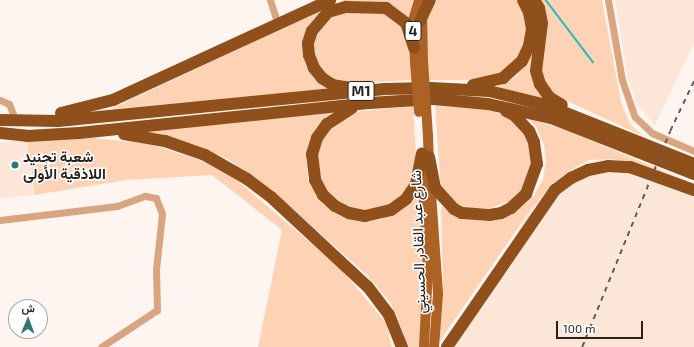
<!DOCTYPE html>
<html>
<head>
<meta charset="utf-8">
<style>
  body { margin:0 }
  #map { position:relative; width:694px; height:347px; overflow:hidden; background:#fef5f0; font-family:"Exo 2",Vazirmatn,sans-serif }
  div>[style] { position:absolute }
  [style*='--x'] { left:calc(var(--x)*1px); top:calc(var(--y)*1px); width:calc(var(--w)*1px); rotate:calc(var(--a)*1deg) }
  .built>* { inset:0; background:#fce6d8 }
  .green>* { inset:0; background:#fed3b5 }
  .stream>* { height:1.5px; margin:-0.75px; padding:0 0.75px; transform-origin:0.75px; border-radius:0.75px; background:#26bcbd }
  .street>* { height:7px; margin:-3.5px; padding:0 3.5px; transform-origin:3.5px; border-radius:3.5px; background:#d9a580 }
  .primary>* { height:10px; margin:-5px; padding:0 5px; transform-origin:5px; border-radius:5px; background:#ac6225 }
  .highway>* { height:12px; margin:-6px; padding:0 6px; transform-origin:6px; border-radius:6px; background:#8f501c }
  .rail>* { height:1.5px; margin-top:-0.75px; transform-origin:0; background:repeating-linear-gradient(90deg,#635b56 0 5px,transparent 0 10px) }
  .primary-bridge>* { height:10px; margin:-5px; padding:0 5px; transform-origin:5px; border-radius:5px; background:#ac6225 }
  .dots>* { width:11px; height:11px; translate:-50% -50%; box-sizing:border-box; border:2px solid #fff; border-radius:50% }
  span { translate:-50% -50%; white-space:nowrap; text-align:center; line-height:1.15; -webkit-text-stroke:3px #fff; paint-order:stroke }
  .shield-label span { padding:1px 3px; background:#fff; border:1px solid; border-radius:3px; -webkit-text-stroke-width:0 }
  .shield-label { font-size:14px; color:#28211c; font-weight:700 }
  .poi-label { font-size:15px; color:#28211c; font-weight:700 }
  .left { translate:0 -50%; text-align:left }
  .street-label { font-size:15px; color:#28211c }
  .north { position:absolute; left:8px; top:299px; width:40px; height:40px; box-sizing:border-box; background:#fff; border:1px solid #a9a6a4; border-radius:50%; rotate:1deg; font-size:11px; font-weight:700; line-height:16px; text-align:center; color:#28211c }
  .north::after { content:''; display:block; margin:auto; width:14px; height:18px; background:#2e7778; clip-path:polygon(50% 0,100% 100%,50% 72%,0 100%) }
  .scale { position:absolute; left:556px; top:321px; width:87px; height:18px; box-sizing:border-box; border:2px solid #28211c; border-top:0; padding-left:5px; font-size:12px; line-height:14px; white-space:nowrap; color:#28211c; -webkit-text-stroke:3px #fff; paint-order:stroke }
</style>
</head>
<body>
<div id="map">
  <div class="built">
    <div style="clip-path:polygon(615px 0,694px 0,694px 43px,655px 125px,638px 106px,628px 80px)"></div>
    <div style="clip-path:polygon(27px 140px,35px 195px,0 198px,0 142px)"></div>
    <div style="clip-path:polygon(617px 162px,694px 193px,694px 347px,456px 347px,535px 200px,564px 168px)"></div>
  </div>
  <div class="green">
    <div style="clip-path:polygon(344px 0,413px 0,409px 19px,389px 4px,341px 1px)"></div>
    <div style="clip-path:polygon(436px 0,517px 0,524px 12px,527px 27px,525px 43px,519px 58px,508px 70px,494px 77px,478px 80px,428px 80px,426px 29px,428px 14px)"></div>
    <div style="clip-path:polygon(540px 0,602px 0,621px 102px,630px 124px,643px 136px,550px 93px,542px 82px)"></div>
    <div style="clip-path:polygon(323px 9px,313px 20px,306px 36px,305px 51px,334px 89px,111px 109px)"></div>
    <div style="clip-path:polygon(342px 12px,384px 13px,400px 23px,409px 48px,411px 80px,351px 83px,339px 81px,327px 75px,317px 62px,314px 41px,329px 17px)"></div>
    <div style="clip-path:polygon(537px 40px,547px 100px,497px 87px,517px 76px)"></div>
    <div style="clip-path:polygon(413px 106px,416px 156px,411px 181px,401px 197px,391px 205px,369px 212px,346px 209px,325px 192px,315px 166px,323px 137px,328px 129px,353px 112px)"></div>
    <div style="clip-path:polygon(435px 106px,490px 110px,511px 118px,521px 126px,532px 149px,534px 169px,529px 184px,513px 200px,490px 208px,473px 209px,455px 204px,441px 190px)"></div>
    <div style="clip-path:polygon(332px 113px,324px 120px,308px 148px,306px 158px,308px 181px,323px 205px,350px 219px,380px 220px,406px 206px,419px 189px,423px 301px,420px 347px,407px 347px,404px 334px,390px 302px,366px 274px,269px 188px,228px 159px,161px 134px,138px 131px)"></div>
    <div style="clip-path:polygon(529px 119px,566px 130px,694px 184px,637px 164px,611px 159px,590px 160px,573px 168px,551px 185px,531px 209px,437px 345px,443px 284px,441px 206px,453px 215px,506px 216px,533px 197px,543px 179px,546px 161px,544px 145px,536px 127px)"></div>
    <div style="clip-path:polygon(94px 138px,151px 144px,207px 163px,238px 181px,341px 269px,386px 323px,392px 347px,258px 347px,282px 230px,212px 175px,126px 180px,35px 195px,27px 140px)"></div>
  </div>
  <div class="stream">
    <div style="--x:546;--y:0;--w:78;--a:52.8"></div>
  </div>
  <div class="street">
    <div style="--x:270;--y:0;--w:25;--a:72"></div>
    <div style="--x:608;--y:0;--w:81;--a:80.1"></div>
    <div style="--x:622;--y:80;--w:39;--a:71"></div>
    <div style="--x:635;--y:117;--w:23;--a:43"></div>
    <div style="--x:652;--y:133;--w:46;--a:23.2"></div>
    <div style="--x:0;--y:100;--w:10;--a:24"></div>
    <div style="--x:9;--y:104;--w:18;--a:68"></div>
    <div style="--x:0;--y:220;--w:118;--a:-6.8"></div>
    <div style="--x:117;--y:206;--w:30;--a:-20"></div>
    <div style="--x:145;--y:196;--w:11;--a:10"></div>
    <div style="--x:156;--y:198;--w:17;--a:69"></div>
    <div style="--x:162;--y:214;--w:55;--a:96.2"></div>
    <div style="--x:156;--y:269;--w:41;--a:88.6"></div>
    <div style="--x:157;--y:310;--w:67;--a:146.5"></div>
  </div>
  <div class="primary">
    <div style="--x:422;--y:13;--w:48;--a:88.8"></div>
    <div style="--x:415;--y:63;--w:42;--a:-92.7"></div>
    <div style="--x:413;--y:21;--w:22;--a:-74"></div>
    <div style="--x:428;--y:136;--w:27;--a:88"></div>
    <div style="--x:422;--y:167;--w:103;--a:86.7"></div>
    <div style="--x:428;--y:270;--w:77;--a:93"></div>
    <div style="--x:430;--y:179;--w:115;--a:86"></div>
    <div style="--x:438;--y:294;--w:53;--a:94.3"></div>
  </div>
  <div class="highway">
    <div style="--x:534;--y:0;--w:9;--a:58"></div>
    <div style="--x:539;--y:8;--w:15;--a:79"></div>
    <div style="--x:542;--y:23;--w:48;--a:97.1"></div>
    <div style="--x:536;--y:71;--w:14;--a:73"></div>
    <div style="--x:540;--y:84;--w:16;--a:55"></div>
    <div style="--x:549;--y:97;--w:15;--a:32"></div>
    <div style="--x:420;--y:21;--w:23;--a:-65"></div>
    <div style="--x:473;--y:85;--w:31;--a:-13"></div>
    <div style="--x:503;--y:78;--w:25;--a:-42"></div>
    <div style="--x:522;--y:61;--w:17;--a:-65"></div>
    <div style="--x:529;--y:46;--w:17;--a:-80"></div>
    <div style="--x:532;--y:29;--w:17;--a:-100"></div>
    <div style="--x:529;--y:12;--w:13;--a:-117"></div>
    <div style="--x:351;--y:88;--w:18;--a:-171"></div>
    <div style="--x:333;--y:85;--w:13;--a:-148"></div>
    <div style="--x:322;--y:78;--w:13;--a:-129"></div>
    <div style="--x:314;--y:68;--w:14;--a:-111"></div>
    <div style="--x:309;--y:55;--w:12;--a:-95"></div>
    <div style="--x:308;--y:43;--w:13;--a:-72"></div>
    <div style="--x:312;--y:31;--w:25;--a:-50"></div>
    <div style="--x:328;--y:12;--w:19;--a:-16"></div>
    <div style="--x:346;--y:7;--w:40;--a:1.4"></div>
    <div style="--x:386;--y:8;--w:25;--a:37"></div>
    <div style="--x:406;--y:23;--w:26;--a:72"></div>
    <div style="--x:352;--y:108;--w:30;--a:147"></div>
    <div style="--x:327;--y:124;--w:17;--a:126"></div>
    <div style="--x:317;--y:138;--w:17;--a:107"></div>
    <div style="--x:312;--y:154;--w:26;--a:83"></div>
    <div style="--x:315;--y:180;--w:17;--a:62"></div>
    <div style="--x:323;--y:195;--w:16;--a:43"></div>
    <div style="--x:335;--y:206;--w:16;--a:27"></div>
    <div style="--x:349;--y:213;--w:16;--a:11"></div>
    <div style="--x:365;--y:216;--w:27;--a:-13"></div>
    <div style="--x:391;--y:210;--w:19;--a:-36"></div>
    <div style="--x:406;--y:199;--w:18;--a:-56"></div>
    <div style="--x:416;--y:184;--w:31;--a:-79"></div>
    <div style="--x:61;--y:113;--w:54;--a:-14"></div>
    <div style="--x:113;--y:100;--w:239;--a:-24.7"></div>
    <div style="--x:0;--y:120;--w:58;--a:1"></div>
    <div style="--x:58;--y:121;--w:328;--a:-5.6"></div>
    <div style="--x:384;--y:89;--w:47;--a:-1.2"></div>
    <div style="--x:431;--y:88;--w:58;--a:3"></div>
    <div style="--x:489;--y:91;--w:59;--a:13.8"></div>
    <div style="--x:546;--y:105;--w:159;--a:21.7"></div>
    <div style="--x:0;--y:133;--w:27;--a:6"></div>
    <div style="--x:27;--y:136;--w:52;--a:-3.3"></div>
    <div style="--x:79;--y:133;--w:293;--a:-5.9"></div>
    <div style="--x:370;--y:103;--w:63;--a:-3.6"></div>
    <div style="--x:433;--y:99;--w:55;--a:5.2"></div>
    <div style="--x:488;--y:104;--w:65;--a:12.5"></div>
    <div style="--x:551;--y:118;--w:154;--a:21.4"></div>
    <div style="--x:124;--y:134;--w:42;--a:9.7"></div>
    <div style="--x:165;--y:141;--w:42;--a:19.3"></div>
    <div style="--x:205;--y:155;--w:48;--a:29.7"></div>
    <div style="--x:247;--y:179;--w:30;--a:37"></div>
    <div style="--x:271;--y:197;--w:132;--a:42.9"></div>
    <div style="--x:368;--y:287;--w:35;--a:53"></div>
    <div style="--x:389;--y:315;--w:35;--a:68"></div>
    <div style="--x:429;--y:157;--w:32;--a:79"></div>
    <div style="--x:435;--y:188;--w:28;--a:48"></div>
    <div style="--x:454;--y:209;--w:9;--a:27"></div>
    <div style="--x:462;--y:213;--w:27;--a:4"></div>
    <div style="--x:489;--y:215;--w:12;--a:-9"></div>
    <div style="--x:501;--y:213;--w:11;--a:-27"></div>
    <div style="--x:511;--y:208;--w:21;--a:-43"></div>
    <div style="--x:526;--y:194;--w:32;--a:-70"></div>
    <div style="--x:537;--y:164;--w:22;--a:-98"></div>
    <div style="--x:534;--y:142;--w:12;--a:-114"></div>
    <div style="--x:529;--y:131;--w:22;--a:-133"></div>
    <div style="--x:514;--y:115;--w:9;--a:-153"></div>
    <div style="--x:447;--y:347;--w:191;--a:-55.5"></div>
    <div style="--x:555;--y:190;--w:20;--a:-37"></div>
    <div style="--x:571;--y:178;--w:19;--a:-25"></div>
    <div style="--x:588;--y:170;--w:20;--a:-11"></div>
    <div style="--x:608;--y:166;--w:22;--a:3"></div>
    <div style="--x:630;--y:167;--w:68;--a:19.8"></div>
  </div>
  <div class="rail">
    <div style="--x:582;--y:347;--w:233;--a:-67.8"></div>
    <div style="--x:670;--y:131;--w:55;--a:-64.4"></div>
  </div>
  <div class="primary-bridge">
    <div style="--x:423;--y:61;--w:75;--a:86.2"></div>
    <div style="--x:415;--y:63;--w:49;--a:85.3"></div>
  </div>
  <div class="dots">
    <div style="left:15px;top:165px;background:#2e7778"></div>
  </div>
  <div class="shield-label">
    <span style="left:413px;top:31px">4</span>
    <span style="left:361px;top:91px">M1</span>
  </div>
  <div class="poi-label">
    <span class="left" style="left:23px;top:165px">شعبة تجنيد<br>اللاذقية الأولى</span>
  </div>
  <div class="street-label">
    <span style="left:418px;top:242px;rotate:-92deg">شارع عبد القادر الحسيني</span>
  </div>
  <div class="north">ش</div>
  <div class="scale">100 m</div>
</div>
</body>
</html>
